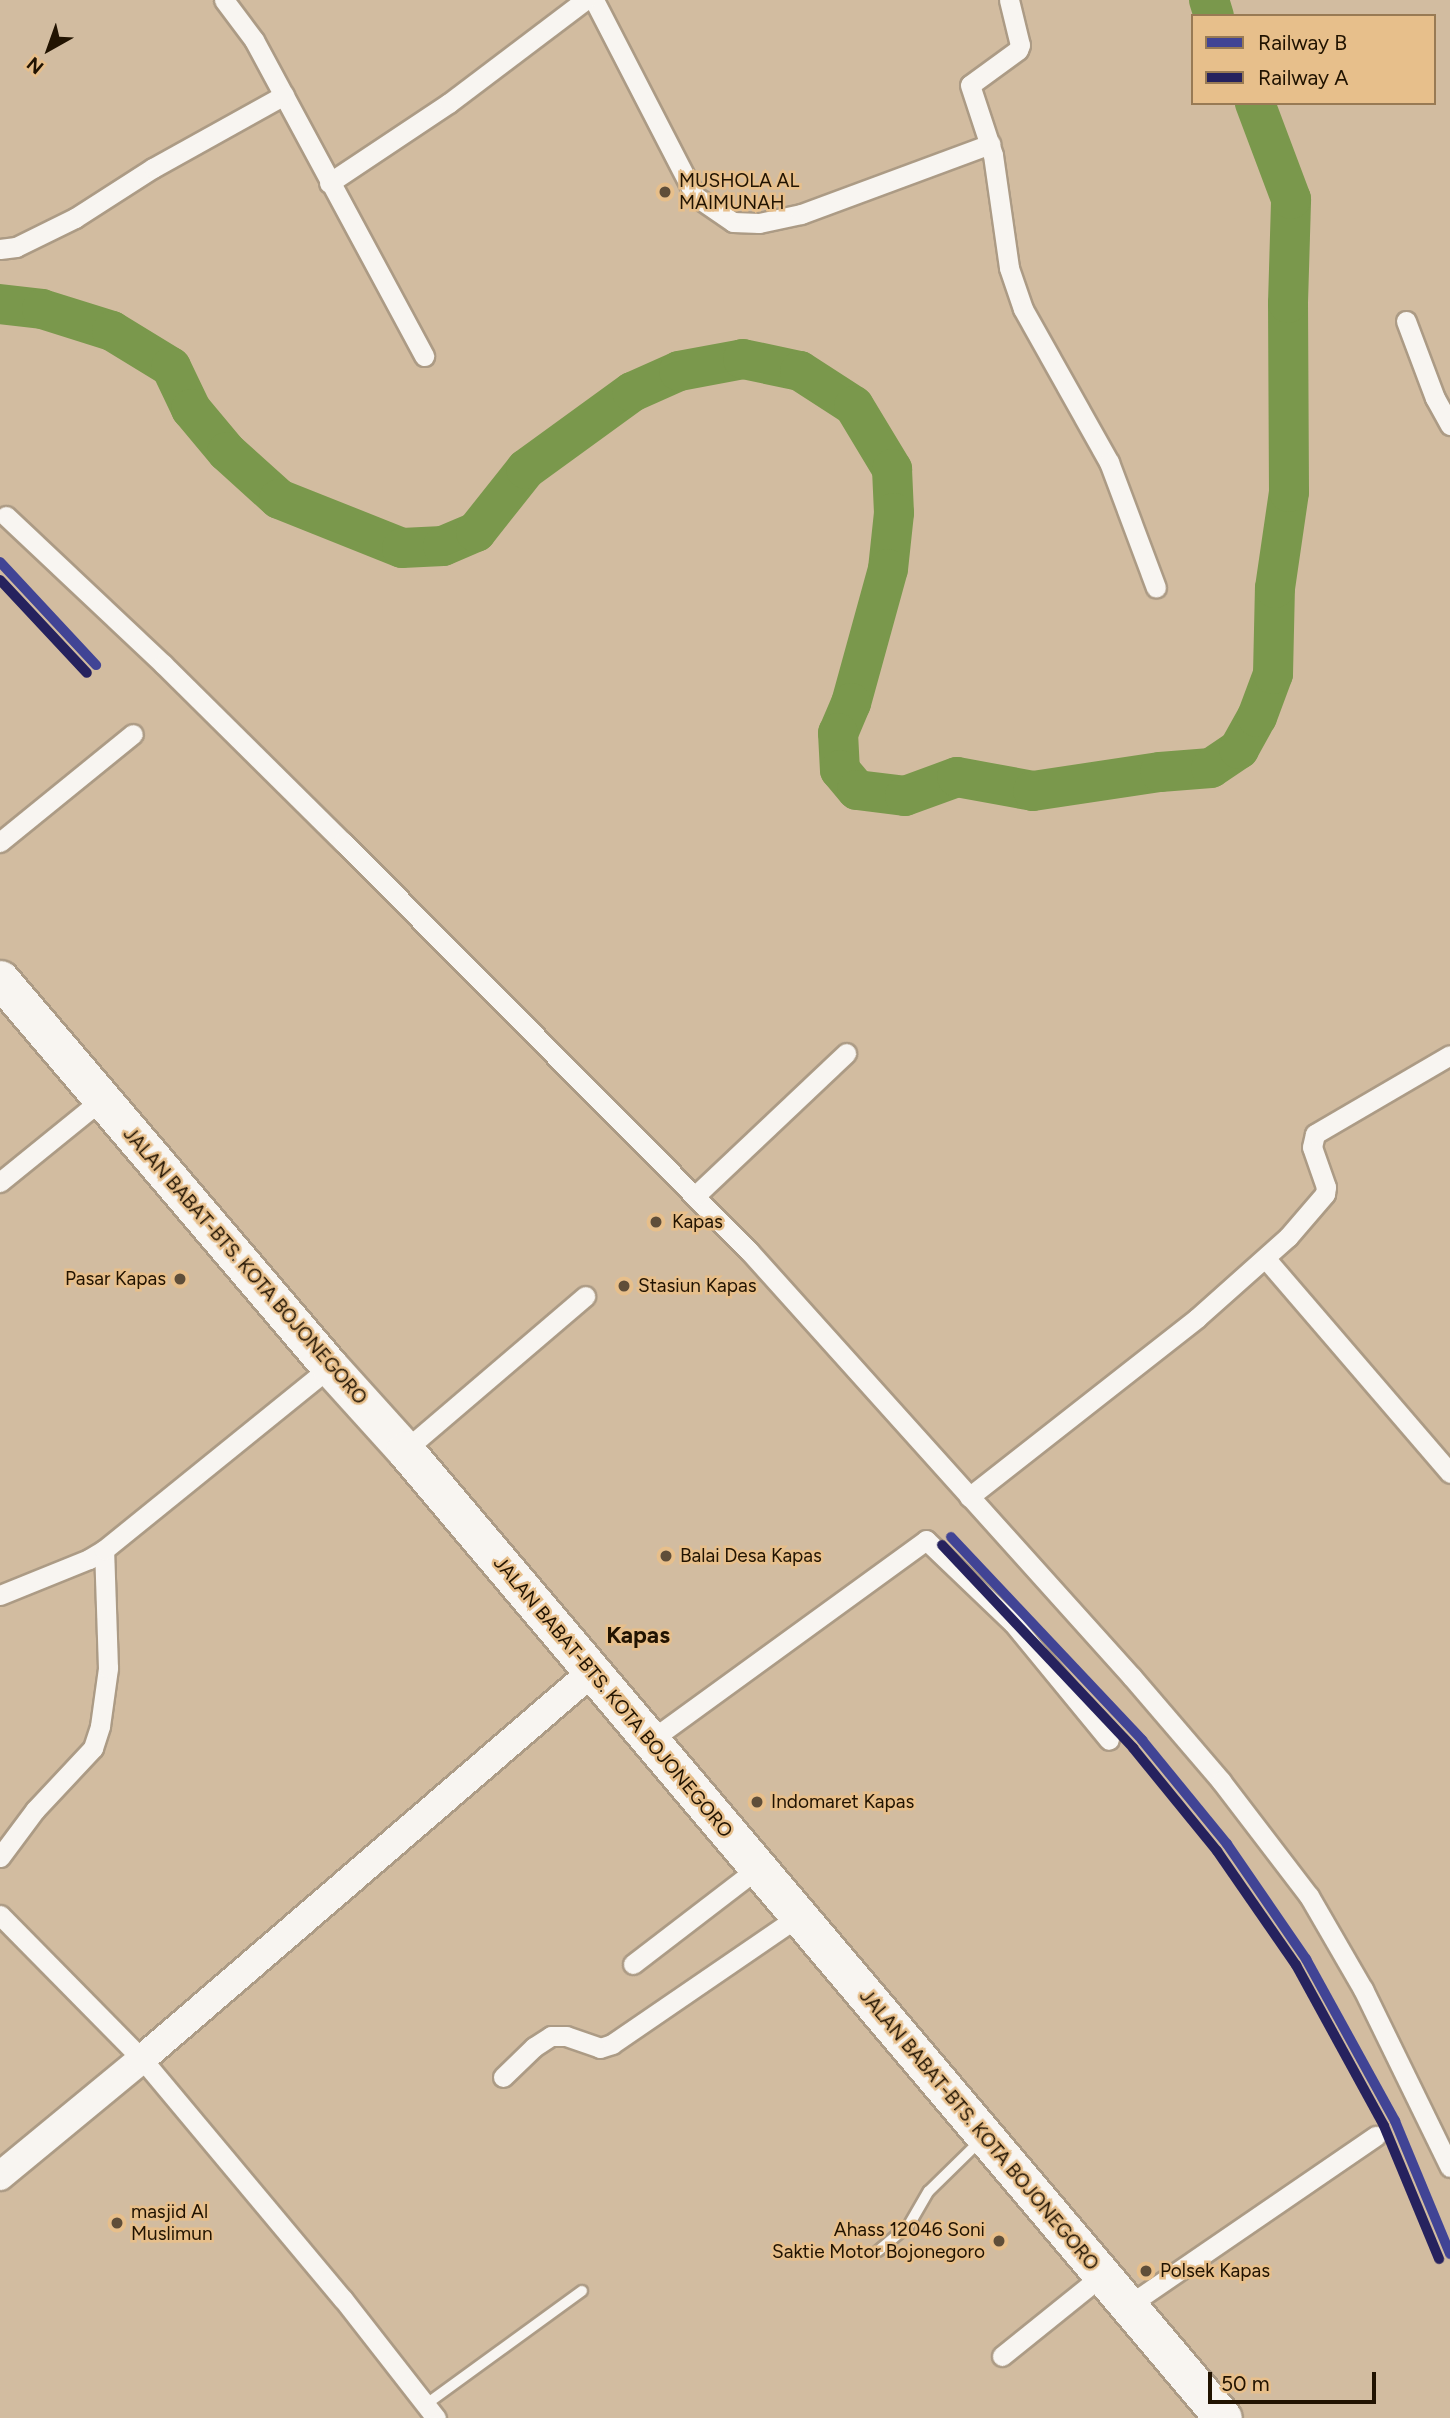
<!DOCTYPE html>
<html>
<head>
<meta charset="utf-8">
<style>
  body { margin:0 }
  #map { position:relative; width:1450px; height:2418px; overflow:hidden; background:#d2bca0; font-family:Figtree,sans-serif }
  div>[style] { position:absolute }
  [style*='--x'] { left:calc(var(--x)*1px); top:calc(var(--y)*1px); width:calc(var(--w)*1px); rotate:calc(var(--a)*1deg) }
  .river>* { height:40px; margin:-20px; padding:0 20px; transform-origin:20px; border-radius:20px; background:#7a984c }
  .roads { filter:drop-shadow(2px 0 #ac9b85) drop-shadow(-2px 0 #ac9b85) drop-shadow(0 2px #ac9b85) drop-shadow(0 -2px #ac9b85) }
  .lane>* { height:10px; margin:-5px; padding:0 5px; transform-origin:5px; border-radius:5px; background:#f8f5f1 }
  .street>* { height:19px; margin:-9.5px; padding:0 9.5px; transform-origin:9.5px; border-radius:9.5px; background:#f8f5f1 }
  .secondary>* { height:28px; margin:-14px; padding:0 14px; transform-origin:14px; border-radius:14px; background:#f8f5f1 }
  .highway>* { height:37px; margin:-18.5px; padding:0 18.5px; transform-origin:18.5px; border-radius:18.5px; background:#f8f5f1 }
  .rail-1>* { height:10px; margin:-5px; padding:0 5px; transform-origin:5px; border-radius:5px; background:#414495 }
  .rail-2>* { height:10px; margin:-5px; padding:0 5px; transform-origin:5px; border-radius:5px; background:#26225e }
  .dots>* { width:19px; height:19px; translate:-50% -50%; box-sizing:border-box; border:4px solid #e7bf8b; border-radius:50% }
  span { translate:-50% -50%; white-space:nowrap; text-align:center; line-height:1.15; -webkit-text-stroke:5px #e7bf8b; paint-order:stroke }
  .poi-label { font-size:19px; color:#211301 }
  .left { translate:0 -50%; text-align:left }
  .right { translate:-100% -50%; text-align:right }
  .street-label { font-size:19px; color:#211301 }
  .quarter-label { font-size:23px; color:#211301; font-weight:700 }
  .legend { position:absolute; left:1191px; top:14px; width:245px; height:91px; box-sizing:border-box; background:#e7bf8b; border:2px solid #987a54; margin:0; padding:9px 12px; list-style:none; font-size:21px; color:#211301 }
  .legend li { display:flex; align-items:center; gap:14px; height:35px }
  .legend b { width:35px; border:2px solid #987a54 }
  .north { position:absolute; left:14px; top:14px; width:70px; height:70px; -webkit-text-stroke:5px #e7bf8b; paint-order:stroke; rotate:220deg; font-size:19px; font-weight:700; line-height:28px; text-align:center; color:#211301 }
  .north::after { content:''; display:block; margin:auto; width:24px; height:32px; background:#211301; clip-path:polygon(50% 0,100% 100%,50% 72%,0 100%) }
  .scale { position:absolute; left:1208px; top:2372px; width:168px; height:32px; box-sizing:border-box; border:4px solid #211301; border-top:0; padding-left:9px; font-size:21px; line-height:24px; white-space:nowrap; color:#211301; -webkit-text-stroke:5px #e7bf8b; paint-order:stroke }
</style>
</head>
<body>
<div id="map">
  <div class="river">
    <div style="--x:1209;--y:0;--w:17;--a:73"></div>
    <div style="--x:0;--y:304;--w:42;--a:6.8"></div>
    <div style="--x:42;--y:309;--w:73;--a:17.4"></div>
    <div style="--x:112;--y:331;--w:69;--a:31.4"></div>
    <div style="--x:171;--y:367;--w:47;--a:64.5"></div>
    <div style="--x:191;--y:409;--w:56;--a:50.1"></div>
    <div style="--x:227;--y:452;--w:70;--a:42.1"></div>
    <div style="--x:279;--y:499;--w:132;--a:21.7"></div>
    <div style="--x:402;--y:548;--w:41;--a:-2.8"></div>
    <div style="--x:443;--y:546;--w:36;--a:-23"></div>
    <div style="--x:476;--y:532;--w:80;--a:-51.6"></div>
    <div style="--x:526;--y:469;--w:131;--a:-36"></div>
    <div style="--x:632;--y:392;--w:51;--a:-24.1"></div>
    <div style="--x:679;--y:371;--w:65;--a:-10.6"></div>
    <div style="--x:743;--y:359;--w:58;--a:11.9"></div>
    <div style="--x:800;--y:371;--w:64;--a:32.9"></div>
    <div style="--x:854;--y:406;--w:74;--a:58.9"></div>
    <div style="--x:892;--y:469;--w:44;--a:87.4"></div>
    <div style="--x:894;--y:513;--w:56;--a:96.1"></div>
    <div style="--x:888;--y:569;--w:139;--a:105.4"></div>
    <div style="--x:851;--y:703;--w:33;--a:113"></div>
    <div style="--x:838;--y:733;--w:37;--a:87"></div>
    <div style="--x:840;--y:770;--w:26;--a:50"></div>
    <div style="--x:857;--y:790;--w:48;--a:7.1"></div>
    <div style="--x:905;--y:796;--w:55;--a:-20.1"></div>
    <div style="--x:957;--y:777;--w:77;--a:10.4"></div>
    <div style="--x:1033;--y:791;--w:128;--a:-8.5"></div>
    <div style="--x:1160;--y:772;--w:51;--a:-4.5"></div>
    <div style="--x:1211;--y:768;--w:34;--a:-34"></div>
    <div style="--x:1239;--y:749;--w:37;--a:-61"></div>
    <div style="--x:1257;--y:717;--w:46;--a:-69.6"></div>
    <div style="--x:1273;--y:674;--w:86;--a:-88.7"></div>
    <div style="--x:1275;--y:588;--w:97;--a:-81.7"></div>
    <div style="--x:1289;--y:492;--w:189;--a:-90.3"></div>
    <div style="--x:1288;--y:303;--w:104;--a:-88.3"></div>
    <div style="--x:1291;--y:199;--w:103;--a:-110.6"></div>
  </div>
  <div class="roads">
    <div class="lane">
      <div style="--x:878;--y:2251;--w:40;--a:-40"></div>
      <div style="--x:909;--y:2225;--w:39;--a:-60"></div>
      <div style="--x:929;--y:2191;--w:70;--a:-44.4"></div>
      <div style="--x:425;--y:2405;--w:194;--a:-36"></div>
    </div>
    <div class="street">
      <div style="--x:224;--y:0;--w:50;--a:53.1"></div>
      <div style="--x:254;--y:40;--w:359;--a:61.7"></div>
      <div style="--x:594;--y:0;--w:220;--a:62.7"></div>
      <div style="--x:695;--y:196;--w:46;--a:34.4"></div>
      <div style="--x:733;--y:222;--w:26;--a:2"></div>
      <div style="--x:759;--y:223;--w:43;--a:-12.1"></div>
      <div style="--x:801;--y:214;--w:202;--a:-20.3"></div>
      <div style="--x:1009;--y:0;--w:46;--a:76.3"></div>
      <div style="--x:1020;--y:45;--w:5;--a:112"></div>
      <div style="--x:1018;--y:50;--w:59;--a:143.9"></div>
      <div style="--x:970;--y:85;--w:74;--a:71.8"></div>
      <div style="--x:993;--y:155;--w:114;--a:81.9"></div>
      <div style="--x:1009;--y:268;--w:43;--a:71.1"></div>
      <div style="--x:1023;--y:309;--w:176;--a:60.7"></div>
      <div style="--x:1109;--y:462;--w:134;--a:69.5"></div>
      <div style="--x:329;--y:183;--w:144;--a:-33.7"></div>
      <div style="--x:449;--y:103;--w:171;--a:-37.1"></div>
      <div style="--x:0;--y:249;--w:16;--a:-7"></div>
      <div style="--x:16;--y:247;--w:66;--a:-26.2"></div>
      <div style="--x:75;--y:218;--w:93;--a:-32.7"></div>
      <div style="--x:153;--y:168;--w:150;--a:-29.1"></div>
      <div style="--x:1406;--y:321;--w:82;--a:69.4"></div>
      <div style="--x:1435;--y:398;--w:31;--a:61"></div>
      <div style="--x:6;--y:516;--w:216;--a:43.3"></div>
      <div style="--x:163;--y:664;--w:253;--a:44.7"></div>
      <div style="--x:343;--y:842;--w:576;--a:45.21"></div>
      <div style="--x:749;--y:1251;--w:573;--a:48.04"></div>
      <div style="--x:1132;--y:1677;--w:137;--a:49.4"></div>
      <div style="--x:1221;--y:1781;--w:145;--a:52.6"></div>
      <div style="--x:1309;--y:1896;--w:108;--a:59.9"></div>
      <div style="--x:1363;--y:1989;--w:198;--a:64"></div>
      <div style="--x:0;--y:842;--w:171;--a:-39.1"></div>
      <div style="--x:0;--y:1182;--w:130;--a:-39.1"></div>
      <div style="--x:695;--y:1196;--w:208;--a:-43.4"></div>
      <div style="--x:1266;--y:1259;--w:282;--a:49.3"></div>
      <div style="--x:405;--y:1450;--w:237;--a:-40.5"></div>
      <div style="--x:969;--y:1497;--w:290;--a:-38.1"></div>
      <div style="--x:1197;--y:1318;--w:122;--a:-41.7"></div>
      <div style="--x:1288;--y:1237;--w:57;--a:-49.3"></div>
      <div style="--x:1325;--y:1194;--w:7;--a:-82"></div>
      <div style="--x:1326;--y:1187;--w:42;--a:-109.3"></div>
      <div style="--x:1312;--y:1147;--w:13;--a:-77"></div>
      <div style="--x:1315;--y:1134;--w:156;--a:-30.3"></div>
      <div style="--x:0;--y:1595;--w:96;--a:-22"></div>
      <div style="--x:89;--y:1559;--w:17;--a:-31"></div>
      <div style="--x:651;--y:1740;--w:340;--a:-36"></div>
      <div style="--x:926;--y:1540;--w:120;--a:43.7"></div>
      <div style="--x:1013;--y:1623;--w:151;--a:50.6"></div>
      <div style="--x:0;--y:1857;--w:59;--a:-53.3"></div>
      <div style="--x:35;--y:1810;--w:85;--a:-46.9"></div>
      <div style="--x:93;--y:1748;--w:23;--a:-72"></div>
      <div style="--x:100;--y:1726;--w:59;--a:-82.1"></div>
      <div style="--x:108;--y:1668;--w:118;--a:-91.9"></div>
      <div style="--x:104;--y:1550;--w:291;--a:-39"></div>
      <div style="--x:0;--y:1915;--w:202;--a:45.4"></div>
      <div style="--x:142;--y:2059;--w:313;--a:50.1"></div>
      <div style="--x:343;--y:2299;--w:151;--a:52"></div>
      <div style="--x:633;--y:1964;--w:158;--a:-37.5"></div>
      <div style="--x:503;--y:2077;--w:43;--a:-44.1"></div>
      <div style="--x:534;--y:2047;--w:20;--a:-33"></div>
      <div style="--x:551;--y:2036;--w:15;--a:0"></div>
      <div style="--x:566;--y:2036;--w:36;--a:19"></div>
      <div style="--x:600;--y:2048;--w:13;--a:-18"></div>
      <div style="--x:612;--y:2044;--w:227;--a:-34.4"></div>
      <div style="--x:1126;--y:2307;--w:303;--a:-34.4"></div>
      <div style="--x:1002;--y:2356;--w:127;--a:-38.9"></div>
    </div>
    <div class="secondary">
      <div style="--x:0;--y:2176;--w:184;--a:-39.5"></div>
      <div style="--x:142;--y:2059;--w:594;--a:-40.7"></div>
    </div>
    <div class="highway">
      <div style="--x:0;--y:979;--w:509;--a:49.62"></div>
      <div style="--x:330;--y:1367;--w:112;--a:47.9"></div>
      <div style="--x:405;--y:1450;--w:1267;--a:49.8"></div>
    </div>
  </div>
  <div class="rail-1">
    <div style="--x:0;--y:562;--w:141;--a:47"></div>
    <div style="--x:951;--y:1537;--w:279;--a:46.7"></div>
    <div style="--x:1142;--y:1740;--w:134;--a:50.7"></div>
    <div style="--x:1227;--y:1844;--w:140;--a:55.5"></div>
    <div style="--x:1306;--y:1959;--w:185;--a:61.2"></div>
    <div style="--x:1395;--y:2121;--w:144;--a:67.5"></div>
  </div>
  <div class="rail-2">
    <div style="--x:0;--y:580;--w:127;--a:46.9"></div>
    <div style="--x:942;--y:1545;--w:279;--a:46.7"></div>
    <div style="--x:1133;--y:1748;--w:133;--a:50.8"></div>
    <div style="--x:1217;--y:1851;--w:139;--a:55.3"></div>
    <div style="--x:1296;--y:1965;--w:183;--a:61.3"></div>
    <div style="--x:1384;--y:2126;--w:144;--a:67.5"></div>
  </div>
  <div class="dots">
    <div style="left:665px;top:192px;background:#5f4e39"></div>
    <div style="left:656px;top:1222px;background:#5f4e39"></div>
    <div style="left:180px;top:1279px;background:#5f4e39"></div>
    <div style="left:624px;top:1286px;background:#5f4e39"></div>
    <div style="left:666px;top:1556px;background:#5f4e39"></div>
    <div style="left:757px;top:1802px;background:#5f4e39"></div>
    <div style="left:117px;top:2223px;background:#5f4e39"></div>
    <div style="left:999px;top:2241px;background:#5f4e39"></div>
    <div style="left:1146px;top:2271px;background:#5f4e39"></div>
  </div>
  <div class="poi-label">
    <span class="left" style="left:679px;top:192px">MUSHOLA AL<br>MAIMUNAH</span>
    <span class="left" style="left:672px;top:1222px">Kapas</span>
    <span class="right" style="left:166px;top:1279px">Pasar Kapas</span>
    <span class="left" style="left:638px;top:1286px">Stasiun Kapas</span>
    <span class="left" style="left:680px;top:1556px">Balai Desa Kapas</span>
    <span class="left" style="left:771px;top:1802px">Indomaret Kapas</span>
    <span class="left" style="left:131px;top:2223px">masjid Al<br>Muslimun</span>
    <span class="right" style="left:985px;top:2241px">Ahass 12046 Soni<br>Saktie Motor Bojonegoro</span>
    <span class="left" style="left:1160px;top:2271px">Polsek Kapas</span>
  </div>
  <div class="street-label">
    <span style="left:245px;top:1266px;rotate:49deg">JALAN BABAT-BTS. KOTA BOJONEGORO</span>
    <span style="left:613px;top:1697px;rotate:50deg">JALAN BABAT-BTS. KOTA BOJONEGORO</span>
    <span style="left:979px;top:2130px;rotate:50deg">JALAN BABAT-BTS. KOTA BOJONEGORO</span>
  </div>
  <div class="quarter-label">
    <span style="left:638px;top:1635px">Kapas</span>
  </div>
  <ul class="legend">
  <li><b style="height:9px;background:#414495"></b>Railway B</li>
  <li><b style="height:9px;background:#26225e"></b>Railway A</li>
  </ul>
  <div class="north">N</div>
  <div class="scale">50 m</div>
</div>
</body>
</html>
